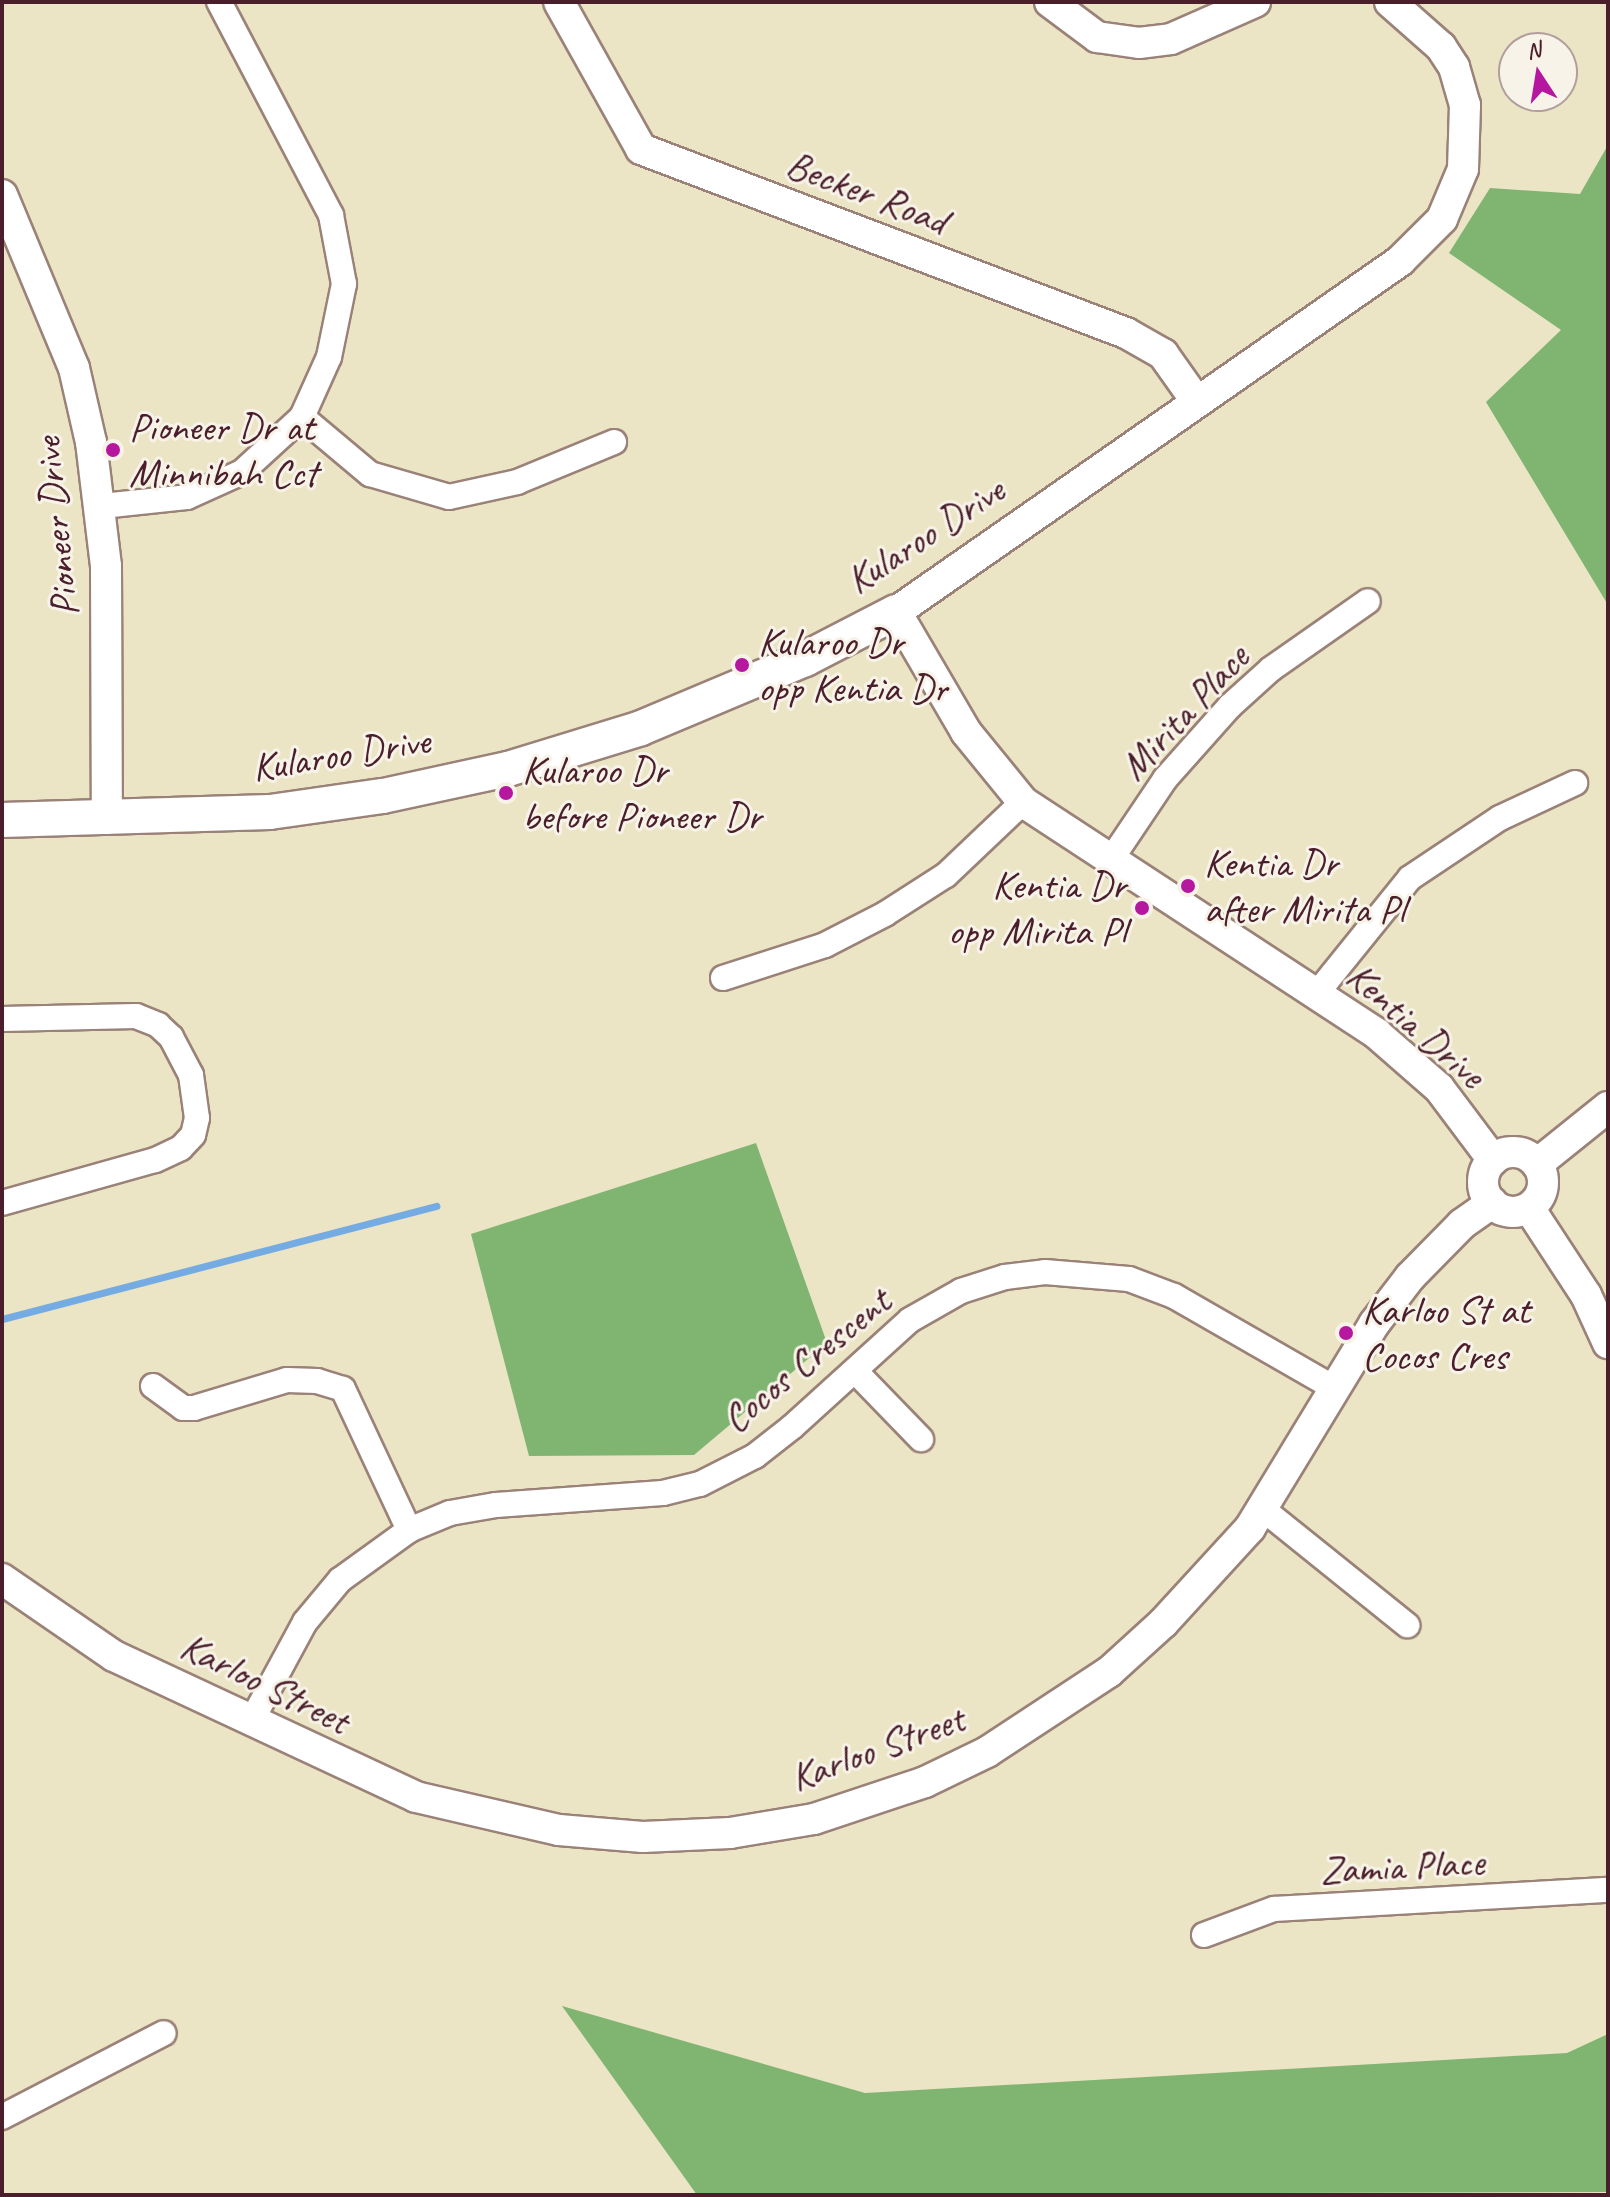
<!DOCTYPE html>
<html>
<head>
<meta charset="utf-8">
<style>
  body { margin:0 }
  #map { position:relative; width:1610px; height:2197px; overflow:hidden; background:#ebe4c5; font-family:Caveat,sans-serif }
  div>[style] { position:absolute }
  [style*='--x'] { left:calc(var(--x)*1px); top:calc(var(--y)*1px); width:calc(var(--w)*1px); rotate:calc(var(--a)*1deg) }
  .forest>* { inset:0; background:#80b571 }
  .stream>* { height:7px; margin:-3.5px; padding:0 3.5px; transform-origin:3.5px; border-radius:3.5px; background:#75abe3 }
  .roads { filter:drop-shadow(2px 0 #9a8278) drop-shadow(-2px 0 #9a8278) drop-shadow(0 2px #9a8278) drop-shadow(0 -2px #9a8278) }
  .minor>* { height:24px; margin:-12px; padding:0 12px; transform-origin:12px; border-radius:12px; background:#fff }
  .tertiary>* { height:30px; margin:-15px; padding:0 15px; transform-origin:15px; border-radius:15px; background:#fff }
  .tertiary>.ring { margin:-15px; padding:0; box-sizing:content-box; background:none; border:30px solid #fff; border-radius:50% }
  .secondary>* { height:34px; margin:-17px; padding:0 17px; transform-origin:17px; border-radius:17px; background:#fff }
  .dots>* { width:22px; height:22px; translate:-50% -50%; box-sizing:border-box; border:4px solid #f7f3e8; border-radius:50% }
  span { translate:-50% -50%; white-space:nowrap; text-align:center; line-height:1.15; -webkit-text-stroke:6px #f7f3e8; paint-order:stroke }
  .street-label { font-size:40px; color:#4a1f2b }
  .poi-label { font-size:40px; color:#4a1f2b }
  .left { translate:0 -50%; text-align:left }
  .right { translate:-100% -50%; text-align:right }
  .frame { position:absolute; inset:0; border:4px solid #4a1f2b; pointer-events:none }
  .north { position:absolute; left:1498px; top:32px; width:80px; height:80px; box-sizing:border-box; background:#f7f3e8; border:2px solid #b29e9c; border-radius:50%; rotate:348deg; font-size:22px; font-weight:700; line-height:32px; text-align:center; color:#4a1f2b }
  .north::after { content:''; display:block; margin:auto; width:28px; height:36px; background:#b5179e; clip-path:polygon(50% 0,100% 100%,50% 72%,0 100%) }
</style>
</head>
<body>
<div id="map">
  <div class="forest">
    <div style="clip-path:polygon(1608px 145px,1608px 605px,1486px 402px,1561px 330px,1449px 253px,1490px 188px,1580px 194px)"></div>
    <div style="clip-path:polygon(756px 1143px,827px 1343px,694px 1455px,529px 1456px,471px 1234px)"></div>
    <div style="clip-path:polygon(562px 2006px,865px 2093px,1567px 2053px,1608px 2034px,1608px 2192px,697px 2195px)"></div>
  </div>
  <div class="stream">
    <div style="--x:2;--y:1319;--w:449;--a:-14.6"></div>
  </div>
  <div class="roads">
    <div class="minor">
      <div style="--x:302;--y:417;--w:89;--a:40"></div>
      <div style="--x:370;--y:474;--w:82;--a:16.2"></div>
      <div style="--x:449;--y:497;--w:70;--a:-12.4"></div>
      <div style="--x:517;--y:482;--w:105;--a:-22.4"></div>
      <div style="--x:102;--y:506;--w:85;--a:-6"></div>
      <div style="--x:187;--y:497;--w:60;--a:-24.4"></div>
      <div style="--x:242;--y:472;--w:81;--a:-42.5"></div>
      <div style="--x:302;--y:417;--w:66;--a:-65.8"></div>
      <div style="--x:329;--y:357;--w:75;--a:-78.4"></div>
      <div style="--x:344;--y:284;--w:70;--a:-100.7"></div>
      <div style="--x:331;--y:215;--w:241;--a:-117.7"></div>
      <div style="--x:1110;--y:861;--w:99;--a:-56.1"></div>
      <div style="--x:1165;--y:779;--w:98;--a:-48.3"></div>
      <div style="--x:1230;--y:706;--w:55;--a:-42.1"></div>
      <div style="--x:1271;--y:669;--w:118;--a:-35"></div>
      <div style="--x:723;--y:978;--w:107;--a:-17.9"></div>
      <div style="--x:825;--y:945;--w:68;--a:-27.3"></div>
      <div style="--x:885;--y:914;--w:72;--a:-32.6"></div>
      <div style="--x:946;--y:875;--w:106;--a:-43.5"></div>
      <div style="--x:1318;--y:992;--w:146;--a:-51.1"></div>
      <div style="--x:1410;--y:878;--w:108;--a:-33.7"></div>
      <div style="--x:1500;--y:818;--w:83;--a:-25"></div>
      <div style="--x:2;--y:1019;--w:134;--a:-1.3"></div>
      <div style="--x:136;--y:1016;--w:24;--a:22"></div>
      <div style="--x:158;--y:1025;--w:18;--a:43"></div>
      <div style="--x:171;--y:1037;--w:43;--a:62.2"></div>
      <div style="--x:191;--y:1075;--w:43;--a:82.1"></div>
      <div style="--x:197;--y:1118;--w:17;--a:103"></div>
      <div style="--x:193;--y:1135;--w:18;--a:133"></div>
      <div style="--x:181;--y:1148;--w:29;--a:155"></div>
      <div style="--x:155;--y:1160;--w:159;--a:164.3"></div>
      <div style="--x:855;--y:1371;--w:95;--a:45.9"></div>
      <div style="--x:153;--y:1386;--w:37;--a:36"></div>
      <div style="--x:183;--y:1408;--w:11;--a:0"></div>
      <div style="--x:194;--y:1408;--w:97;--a:-16.8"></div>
      <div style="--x:287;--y:1380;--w:30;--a:2"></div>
      <div style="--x:317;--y:1381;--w:27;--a:17"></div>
      <div style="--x:343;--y:1389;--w:156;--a:64.9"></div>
      <div style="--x:1264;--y:1510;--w:184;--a:38.8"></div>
      <div style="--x:252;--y:1720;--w:111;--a:-61.6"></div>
      <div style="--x:305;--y:1622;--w:55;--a:-50.2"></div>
      <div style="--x:340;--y:1580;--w:85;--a:-35.9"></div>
      <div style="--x:409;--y:1530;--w:44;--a:-22.5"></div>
      <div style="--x:450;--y:1513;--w:47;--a:-9.9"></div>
      <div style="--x:496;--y:1505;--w:167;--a:-4.1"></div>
      <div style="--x:663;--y:1493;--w:38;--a:-14"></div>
      <div style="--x:700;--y:1484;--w:62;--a:-27"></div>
      <div style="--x:755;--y:1456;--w:47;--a:-38.1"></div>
      <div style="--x:792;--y:1427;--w:159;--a:-42.2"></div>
      <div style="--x:910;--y:1320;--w:59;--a:-29.6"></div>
      <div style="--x:961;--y:1291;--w:46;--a:-17.7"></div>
      <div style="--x:1005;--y:1277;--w:40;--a:-7.1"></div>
      <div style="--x:1045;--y:1272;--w:84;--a:4.8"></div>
      <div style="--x:1129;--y:1279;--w:48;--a:20.7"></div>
      <div style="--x:1174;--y:1296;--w:182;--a:29.9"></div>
      <div style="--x:1204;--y:1935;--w:75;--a:-20.4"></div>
      <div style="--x:1274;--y:1909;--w:335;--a:-3.3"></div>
      <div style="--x:2;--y:2117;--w:182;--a:-27.4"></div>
    </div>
    <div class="tertiary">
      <div style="--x:559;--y:2;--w:168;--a:60.8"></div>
      <div style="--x:641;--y:149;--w:519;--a:20.78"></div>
      <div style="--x:1126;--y:333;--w:43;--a:29.6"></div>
      <div style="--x:1163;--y:354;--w:59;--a:54.7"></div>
      <div style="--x:1050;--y:2;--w:59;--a:36.7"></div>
      <div style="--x:1097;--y:37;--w:42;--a:8.1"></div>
      <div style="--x:1139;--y:43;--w:32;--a:-7"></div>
      <div style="--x:1171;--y:39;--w:92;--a:-23.8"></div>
      <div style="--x:1390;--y:2;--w:68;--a:41.4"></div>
      <div style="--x:1441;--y:47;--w:24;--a:57"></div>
      <div style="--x:1454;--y:67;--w:40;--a:74"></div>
      <div style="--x:1465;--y:105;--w:64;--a:91.8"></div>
      <div style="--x:1463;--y:169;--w:54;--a:112.8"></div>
      <div style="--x:1442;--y:219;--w:59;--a:135"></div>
      <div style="--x:1400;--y:261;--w:614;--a:145.15"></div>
      <div style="--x:896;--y:612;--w:139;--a:59.7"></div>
      <div style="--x:966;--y:732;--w:90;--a:50.8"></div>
      <div style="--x:1023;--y:802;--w:423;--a:33.2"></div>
      <div style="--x:1377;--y:1034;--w:82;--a:41.1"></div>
      <div style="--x:1439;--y:1088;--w:90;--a:53.1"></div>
      <div style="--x:2;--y:195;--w:187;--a:67.4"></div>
      <div style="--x:74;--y:368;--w:76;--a:77.1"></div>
      <div style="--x:91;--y:442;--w:125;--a:83.1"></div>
      <div style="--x:106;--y:566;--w:253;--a:89.8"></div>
      <div class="ring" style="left:1483px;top:1152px;width:30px;height:30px"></div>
      <div style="--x:1537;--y:1164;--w:91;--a:-38.8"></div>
      <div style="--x:1529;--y:1208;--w:104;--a:56.8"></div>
      <div style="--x:1586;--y:1295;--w:53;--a:65.4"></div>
      <div style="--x:2;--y:1579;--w:136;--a:34.5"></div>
      <div style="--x:114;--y:1656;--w:333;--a:25"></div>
      <div style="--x:416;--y:1797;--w:147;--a:13"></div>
      <div style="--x:559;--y:1830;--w:84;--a:4.8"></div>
      <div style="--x:643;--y:1837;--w:87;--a:-2.6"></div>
      <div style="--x:730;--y:1833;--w:85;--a:-9.5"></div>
      <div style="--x:814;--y:1819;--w:117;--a:-18.4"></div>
      <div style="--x:925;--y:1782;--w:69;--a:-25.8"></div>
      <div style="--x:987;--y:1752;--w:146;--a:-33.3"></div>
      <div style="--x:1109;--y:1672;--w:73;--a:-42.2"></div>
      <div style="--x:1163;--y:1623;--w:129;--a:-47.5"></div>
      <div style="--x:1250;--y:1528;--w:239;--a:-58.7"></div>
      <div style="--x:1374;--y:1324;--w:59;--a:-52.5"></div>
      <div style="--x:1410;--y:1277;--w:74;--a:-45.5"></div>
      <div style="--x:1462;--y:1224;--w:37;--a:-35"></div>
    </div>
    <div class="secondary">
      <div style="--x:2;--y:820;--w:268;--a:-1.7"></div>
      <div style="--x:270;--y:812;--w:114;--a:-8.1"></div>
      <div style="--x:383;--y:796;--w:128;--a:-12.2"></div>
      <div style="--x:508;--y:769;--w:139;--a:-17.1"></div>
      <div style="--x:641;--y:728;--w:178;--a:-22.8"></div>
      <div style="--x:805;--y:659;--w:102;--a:-27.3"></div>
    </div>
  </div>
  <div class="dots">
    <div style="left:113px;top:450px;background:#b5179e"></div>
    <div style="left:742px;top:665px;background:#b5179e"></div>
    <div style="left:506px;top:793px;background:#b5179e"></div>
    <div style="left:1188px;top:886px;background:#b5179e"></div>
    <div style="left:1142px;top:908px;background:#b5179e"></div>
    <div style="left:1346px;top:1333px;background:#b5179e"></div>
  </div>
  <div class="street-label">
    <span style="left:867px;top:192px;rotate:21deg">Becker Road</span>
    <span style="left:56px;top:527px;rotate:-96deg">Pioneer Drive</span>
    <span style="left:925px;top:535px;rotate:-33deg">Kularoo Drive</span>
    <span style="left:1184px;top:712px;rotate:-47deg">Mirita Place</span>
    <span style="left:341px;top:754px;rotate:-9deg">Kularoo Drive</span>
    <span style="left:1416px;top:1025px;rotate:41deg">Kentia Drive</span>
    <span style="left:806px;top:1360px;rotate:-39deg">Cocos Crescent</span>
    <span style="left:265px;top:1683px;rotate:26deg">Karloo Street</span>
    <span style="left:877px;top:1748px;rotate:-20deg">Karloo Street</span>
    <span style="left:1402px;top:1866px;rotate:-3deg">Zamia Place</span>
  </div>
  <div class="poi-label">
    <span class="left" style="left:129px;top:450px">Pioneer Dr at<br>Minnibah Cct</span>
    <span class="left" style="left:758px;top:665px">Kularoo Dr<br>opp Kentia Dr</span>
    <span class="left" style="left:522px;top:793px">Kularoo Dr<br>before Pioneer Dr</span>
    <span class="left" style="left:1204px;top:886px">Kentia Dr<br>after Mirita Pl</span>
    <span class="right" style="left:1126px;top:908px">Kentia Dr<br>opp Mirita Pl</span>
    <span class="left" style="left:1362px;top:1333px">Karloo St at<br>Cocos Cres</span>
  </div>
  <div class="frame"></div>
  <div class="north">N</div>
</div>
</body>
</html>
